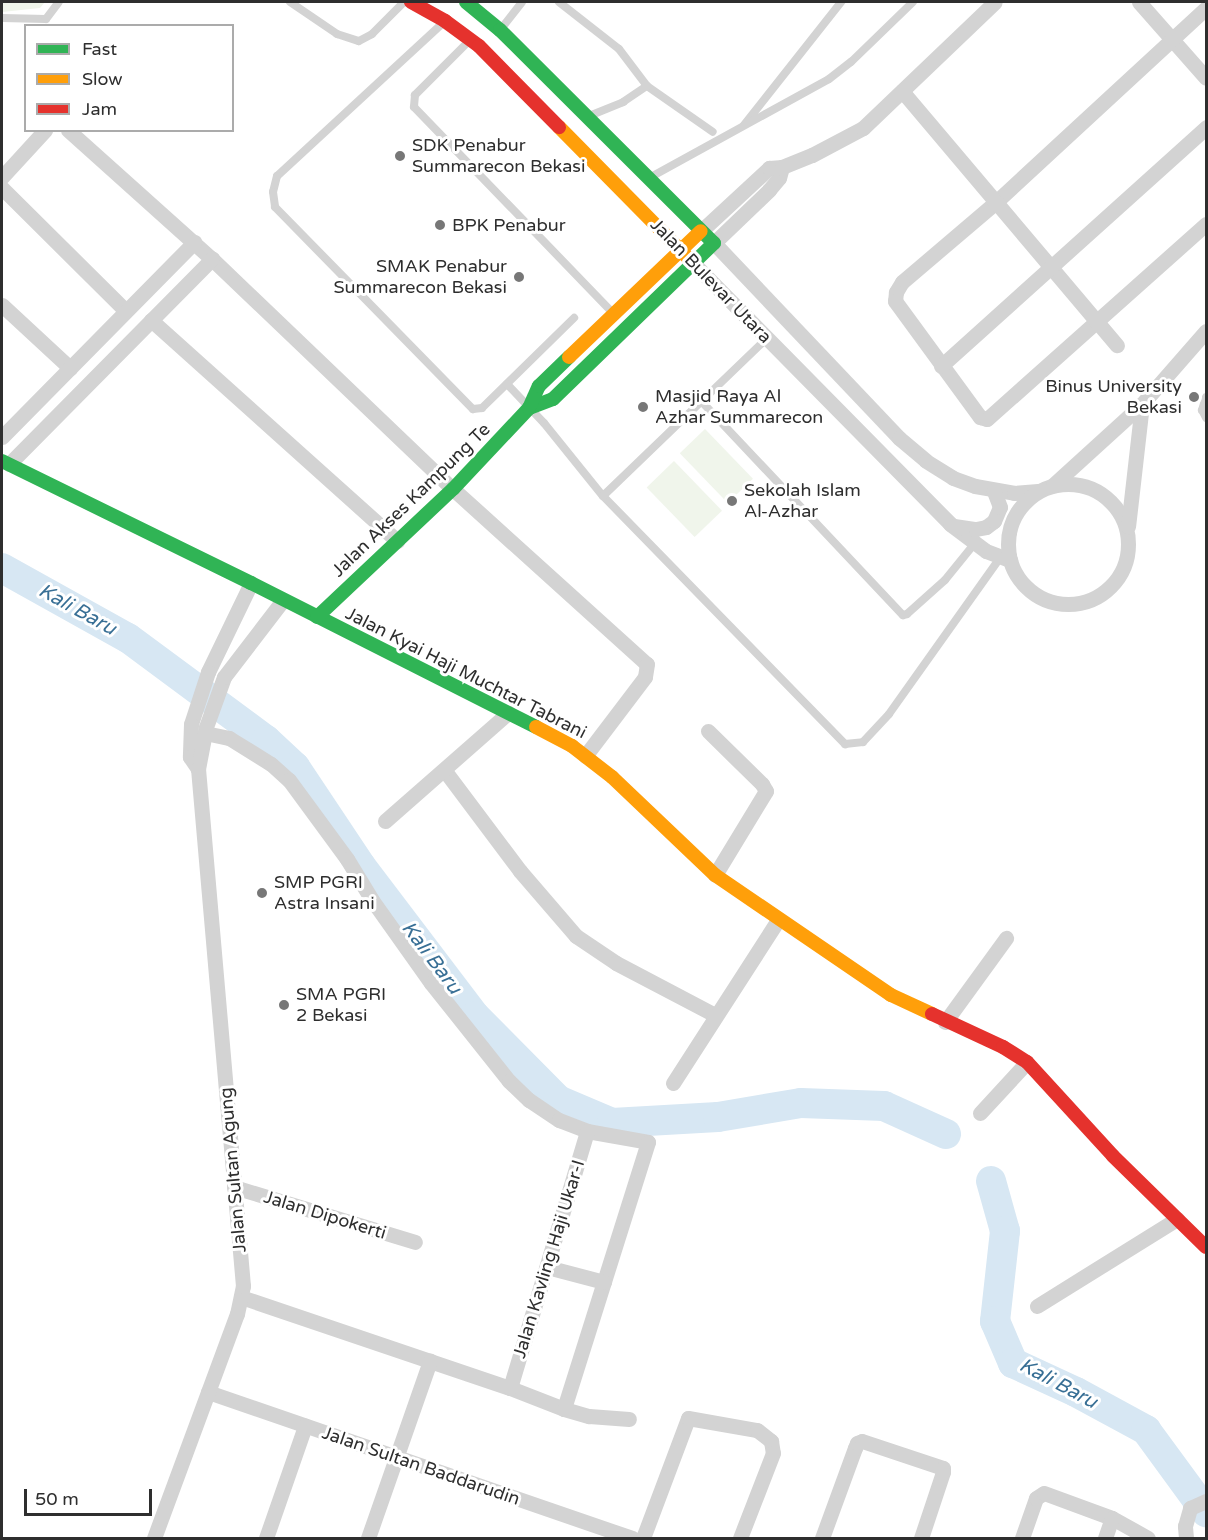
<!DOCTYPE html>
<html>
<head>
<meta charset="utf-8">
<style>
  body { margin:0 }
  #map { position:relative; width:1208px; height:1540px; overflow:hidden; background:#fff; font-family:"Varela Round",sans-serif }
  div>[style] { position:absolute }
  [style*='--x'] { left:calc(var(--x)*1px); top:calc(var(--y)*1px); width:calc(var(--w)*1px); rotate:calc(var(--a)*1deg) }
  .green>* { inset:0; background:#f0f5eb; transform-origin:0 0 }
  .river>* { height:30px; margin:-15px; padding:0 15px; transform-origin:15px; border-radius:15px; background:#d7e7f3 }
  .lane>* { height:8px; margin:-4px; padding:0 4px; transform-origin:4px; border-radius:4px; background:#d3d3d3 }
  .street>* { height:15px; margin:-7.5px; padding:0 7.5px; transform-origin:7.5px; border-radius:7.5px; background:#d3d3d3 }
  .street>.ring { margin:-7.5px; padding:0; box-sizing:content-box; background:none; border:15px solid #d3d3d3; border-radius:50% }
  .fast>* { height:14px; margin:-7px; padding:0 7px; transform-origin:7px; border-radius:7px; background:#30b455 }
  .slow>* { height:14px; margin:-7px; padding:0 7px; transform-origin:7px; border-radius:7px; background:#ff9f0a }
  .jam>* { height:14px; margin:-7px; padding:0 7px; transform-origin:7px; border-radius:7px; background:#e5322d }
  .dots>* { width:16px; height:16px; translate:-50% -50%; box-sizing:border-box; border:3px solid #fff; border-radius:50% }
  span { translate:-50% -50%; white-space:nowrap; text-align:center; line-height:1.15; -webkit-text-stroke:6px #fff; paint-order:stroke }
  .poi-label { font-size:18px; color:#2e2e2e }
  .left { translate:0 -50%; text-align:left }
  .right { translate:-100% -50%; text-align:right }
  .street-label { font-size:18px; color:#2e2e2e }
  .water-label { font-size:20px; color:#386f95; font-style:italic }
  .frame { position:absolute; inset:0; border:3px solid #2e2e2e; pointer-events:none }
  .legend { position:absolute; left:24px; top:24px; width:210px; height:108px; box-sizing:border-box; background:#fff; border:2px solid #ababab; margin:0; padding:8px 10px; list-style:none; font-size:18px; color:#2e2e2e }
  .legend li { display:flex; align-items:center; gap:12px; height:30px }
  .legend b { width:30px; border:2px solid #ababab }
  .scale { position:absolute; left:24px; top:1489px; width:128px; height:27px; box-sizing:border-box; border:3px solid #2e2e2e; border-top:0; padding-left:8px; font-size:18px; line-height:21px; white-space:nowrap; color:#2e2e2e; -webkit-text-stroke:4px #fff; paint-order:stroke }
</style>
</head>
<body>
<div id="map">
  <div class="green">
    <div style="clip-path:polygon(2px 2px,45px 2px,40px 8px,2px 12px)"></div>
    <div style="left:705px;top:429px;width:69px;height:35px;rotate:46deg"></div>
    <div style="left:674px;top:461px;width:69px;height:38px;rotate:46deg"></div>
  </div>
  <div class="river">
    <div style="--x:2;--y:568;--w:144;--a:29.1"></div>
    <div style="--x:128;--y:638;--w:172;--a:36.5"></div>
    <div style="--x:266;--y:740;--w:40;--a:43"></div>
    <div style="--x:295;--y:767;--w:119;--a:56.3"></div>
    <div style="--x:361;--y:866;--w:188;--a:52.8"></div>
    <div style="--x:475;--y:1016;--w:118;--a:45.3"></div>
    <div style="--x:558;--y:1100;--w:59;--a:23.1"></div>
    <div style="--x:612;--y:1123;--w:106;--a:-3.2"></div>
    <div style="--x:718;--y:1117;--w:84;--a:-9.6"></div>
    <div style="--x:801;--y:1103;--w:83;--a:2.1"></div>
    <div style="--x:884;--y:1106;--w:68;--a:24.3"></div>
    <div style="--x:991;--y:1181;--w:52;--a:74.4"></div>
    <div style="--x:1005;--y:1231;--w:91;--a:96.3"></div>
    <div style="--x:995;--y:1321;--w:46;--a:66.8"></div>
    <div style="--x:1013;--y:1363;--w:69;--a:24.7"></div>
    <div style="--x:1076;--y:1392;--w:80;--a:28.5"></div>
    <div style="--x:1146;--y:1430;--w:102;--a:53.8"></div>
  </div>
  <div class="lane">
    <div style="--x:290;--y:2;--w:57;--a:34.2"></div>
    <div style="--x:337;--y:34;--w:23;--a:18"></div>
    <div style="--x:359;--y:41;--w:15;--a:-28"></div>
    <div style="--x:372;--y:34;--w:45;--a:-45"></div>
    <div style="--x:559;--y:2;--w:76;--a:38.1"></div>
    <div style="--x:619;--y:49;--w:46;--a:52.9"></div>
    <div style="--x:647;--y:86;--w:80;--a:34.9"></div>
    <div style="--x:2;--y:18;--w:44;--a:1.3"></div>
    <div style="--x:46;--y:19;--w:21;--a:-53"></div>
    <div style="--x:444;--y:22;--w:227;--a:137.3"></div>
    <div style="--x:277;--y:176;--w:16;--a:104"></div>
    <div style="--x:273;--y:192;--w:15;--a:82"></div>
    <div style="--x:275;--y:207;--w:283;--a:45.6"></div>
    <div style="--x:473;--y:409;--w:9;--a:-6"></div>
    <div style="--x:482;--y:408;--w:129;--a:-44.4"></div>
    <div style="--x:501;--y:29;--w:34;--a:-52"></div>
    <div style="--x:470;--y:40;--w:78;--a:135"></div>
    <div style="--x:415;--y:95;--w:12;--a:95"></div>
    <div style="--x:414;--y:107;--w:288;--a:46"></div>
    <div style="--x:589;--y:116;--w:37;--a:-22"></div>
    <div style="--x:623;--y:102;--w:29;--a:-34"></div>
    <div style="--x:744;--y:125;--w:157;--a:-51.7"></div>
    <div style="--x:649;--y:178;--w:205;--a:-28.8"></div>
    <div style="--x:829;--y:79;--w:28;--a:-38"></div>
    <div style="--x:851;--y:62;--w:86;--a:-44.1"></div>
    <div style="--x:507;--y:384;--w:54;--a:46.5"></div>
    <div style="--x:544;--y:423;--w:94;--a:51.1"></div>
    <div style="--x:603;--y:496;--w:347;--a:45.7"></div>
    <div style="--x:845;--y:744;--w:18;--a:-6"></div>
    <div style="--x:863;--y:742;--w:38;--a:-47"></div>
    <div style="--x:889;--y:714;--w:191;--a:-54.6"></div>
    <div style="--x:1206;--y:397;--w:14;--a:107"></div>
    <div style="--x:1202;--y:410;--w:9;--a:63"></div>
    <div style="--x:702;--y:402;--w:293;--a:46.7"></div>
    <div style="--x:903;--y:615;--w:4;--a:-14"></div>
    <div style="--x:907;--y:614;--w:51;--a:-41.8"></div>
    <div style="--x:945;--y:580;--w:48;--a:-51"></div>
    <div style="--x:603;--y:496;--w:226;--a:-43.9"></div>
  </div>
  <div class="street">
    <div style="--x:1139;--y:2;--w:101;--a:48.6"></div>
    <div style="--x:1206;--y:8;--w:286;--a:137.3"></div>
    <div style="--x:996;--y:202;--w:123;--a:139.6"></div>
    <div style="--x:902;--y:282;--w:12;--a:121"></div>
    <div style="--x:896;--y:292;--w:9;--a:96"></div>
    <div style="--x:895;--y:301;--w:144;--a:53.8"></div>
    <div style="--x:980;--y:417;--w:7;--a:16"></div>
    <div style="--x:987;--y:419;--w:293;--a:-41.7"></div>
    <div style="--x:902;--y:91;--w:333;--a:49.8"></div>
    <div style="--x:68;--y:130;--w:193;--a:41.9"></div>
    <div style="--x:212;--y:259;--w:333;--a:43.7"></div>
    <div style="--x:453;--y:489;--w:261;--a:42.1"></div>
    <div style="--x:647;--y:664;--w:13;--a:99"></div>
    <div style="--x:645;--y:677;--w:99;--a:127.2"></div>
    <div style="--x:782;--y:167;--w:11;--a:105"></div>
    <div style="--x:779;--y:178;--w:16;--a:130"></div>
    <div style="--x:769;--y:190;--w:76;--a:136.1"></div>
    <div style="--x:714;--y:243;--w:269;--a:46.5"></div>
    <div style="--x:899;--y:438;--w:35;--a:40"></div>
    <div style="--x:926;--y:461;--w:32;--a:32"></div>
    <div style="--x:953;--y:478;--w:23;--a:20"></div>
    <div style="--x:975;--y:486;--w:40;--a:10"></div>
    <div style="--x:1014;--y:493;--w:24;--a:-5"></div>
    <div style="--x:2;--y:177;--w:64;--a:-47.5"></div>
    <div style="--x:2;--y:188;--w:173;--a:44.8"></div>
    <div style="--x:701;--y:231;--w:93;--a:-42.8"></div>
    <div style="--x:769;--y:168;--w:13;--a:-4"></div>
    <div style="--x:782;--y:167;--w:32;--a:-22"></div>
    <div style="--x:812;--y:155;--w:58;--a:-27.9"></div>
    <div style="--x:863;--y:128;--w:182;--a:-43.7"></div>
    <div style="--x:694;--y:264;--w:365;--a:45.4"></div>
    <div style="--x:950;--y:524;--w:45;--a:36.9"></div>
    <div style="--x:986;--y:551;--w:26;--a:21"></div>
    <div style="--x:2;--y:305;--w:93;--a:42.8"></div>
    <div style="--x:151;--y:320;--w:331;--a:41.9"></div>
    <div style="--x:941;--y:366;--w:357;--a:-42"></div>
    <div style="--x:1142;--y:404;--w:97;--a:-48.8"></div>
    <div style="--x:2;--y:437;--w:274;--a:-45.4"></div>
    <div style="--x:9;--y:464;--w:289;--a:-45.3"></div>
    <div class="ring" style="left:1008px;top:484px;width:105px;height:105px"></div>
    <div style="--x:1053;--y:485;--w:120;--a:-42.3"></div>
    <div style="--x:1142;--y:404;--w:123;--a:96.5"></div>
    <div style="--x:954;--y:526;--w:22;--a:8"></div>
    <div style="--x:976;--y:529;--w:10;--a:-11"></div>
    <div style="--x:986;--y:527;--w:10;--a:-37"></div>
    <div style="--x:994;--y:521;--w:15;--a:-67"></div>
    <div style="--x:1000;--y:507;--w:17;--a:-111"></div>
    <div style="--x:251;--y:583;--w:99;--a:115.8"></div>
    <div style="--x:208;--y:672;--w:55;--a:108.1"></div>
    <div style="--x:191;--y:724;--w:33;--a:92"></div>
    <div style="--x:190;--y:757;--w:14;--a:56"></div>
    <div style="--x:198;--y:769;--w:43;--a:-79.2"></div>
    <div style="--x:206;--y:727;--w:53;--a:-70.2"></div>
    <div style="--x:224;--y:677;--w:97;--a:-52.5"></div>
    <div style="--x:708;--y:731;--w:76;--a:44.5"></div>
    <div style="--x:762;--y:784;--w:8;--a:60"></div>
    <div style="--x:766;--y:791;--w:98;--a:121.3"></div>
    <div style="--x:205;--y:733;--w:25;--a:12"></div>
    <div style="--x:229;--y:738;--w:49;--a:31.8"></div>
    <div style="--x:271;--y:764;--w:24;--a:42"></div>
    <div style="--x:289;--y:780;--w:98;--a:53.7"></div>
    <div style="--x:347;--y:859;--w:48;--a:58.6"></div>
    <div style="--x:372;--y:900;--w:102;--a:54.6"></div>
    <div style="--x:431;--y:983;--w:125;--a:51.5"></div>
    <div style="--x:509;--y:1081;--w:28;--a:44"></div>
    <div style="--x:529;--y:1100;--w:36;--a:34"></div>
    <div style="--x:559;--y:1120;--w:30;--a:21"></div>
    <div style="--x:587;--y:1131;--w:62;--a:10.2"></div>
    <div style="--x:648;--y:1142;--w:280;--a:107.5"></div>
    <div style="--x:445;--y:771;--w:125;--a:53.1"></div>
    <div style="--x:520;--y:871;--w:86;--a:49.3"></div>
    <div style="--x:576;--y:936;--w:48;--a:34"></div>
    <div style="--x:616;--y:963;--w:112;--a:27.7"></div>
    <div style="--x:385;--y:821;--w:164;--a:-41.3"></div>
    <div style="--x:945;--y:1022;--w:104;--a:-54"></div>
    <div style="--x:673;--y:1083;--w:194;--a:-57.2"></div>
    <div style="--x:980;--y:1113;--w:69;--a:-47.3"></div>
    <div style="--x:234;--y:1187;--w:189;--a:16.9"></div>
    <div style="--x:547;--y:1267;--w:59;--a:14.7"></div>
    <div style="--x:241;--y:1297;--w:284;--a:18.7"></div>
    <div style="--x:510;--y:1388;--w:58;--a:21.3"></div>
    <div style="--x:564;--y:1409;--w:26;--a:16"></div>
    <div style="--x:589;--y:1416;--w:40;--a:4.3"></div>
    <div style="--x:1037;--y:1306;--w:165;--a:-31.9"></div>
    <div style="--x:510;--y:1388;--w:268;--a:-73.3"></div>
    <div style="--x:208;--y:1392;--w:449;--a:19"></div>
    <div style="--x:154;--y:1538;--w:239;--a:-69.7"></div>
    <div style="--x:237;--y:1314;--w:29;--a:-78"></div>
    <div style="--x:243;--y:1286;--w:519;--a:-94.97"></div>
    <div style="--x:266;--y:1538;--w:119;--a:-70.8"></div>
    <div style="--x:368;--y:1538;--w:188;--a:-70.7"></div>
    <div style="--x:643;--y:1538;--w:128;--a:-69.4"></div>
    <div style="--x:688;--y:1418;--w:70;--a:9.9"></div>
    <div style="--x:757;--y:1430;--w:18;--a:38"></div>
    <div style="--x:771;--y:1441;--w:12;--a:81"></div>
    <div style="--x:773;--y:1453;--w:91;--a:111.2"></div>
    <div style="--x:822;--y:1538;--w:96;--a:-69.9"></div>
    <div style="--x:855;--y:1448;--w:5;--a:-68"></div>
    <div style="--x:857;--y:1443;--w:5;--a:-22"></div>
    <div style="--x:862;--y:1441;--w:85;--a:18.4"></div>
    <div style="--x:943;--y:1468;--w:4;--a:90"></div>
    <div style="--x:943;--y:1472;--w:70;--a:108.4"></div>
    <div style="--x:1022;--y:1538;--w:42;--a:-70.7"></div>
    <div style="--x:1036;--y:1498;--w:9;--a:-32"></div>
    <div style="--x:1044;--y:1493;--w:72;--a:20.2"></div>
    <div style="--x:1112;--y:1518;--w:41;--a:29.1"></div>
    <div style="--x:1105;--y:1538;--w:21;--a:-71"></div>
    <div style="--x:1186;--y:1538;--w:12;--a:-95"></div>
    <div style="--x:1185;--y:1526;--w:19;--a:-74"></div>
    <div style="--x:1190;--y:1508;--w:17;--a:-24"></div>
  </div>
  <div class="fast">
    <div style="--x:466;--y:2;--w:44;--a:39.5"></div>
    <div style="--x:500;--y:30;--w:302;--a:44.9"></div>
    <div style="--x:714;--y:243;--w:224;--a:135.9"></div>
    <div style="--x:553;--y:399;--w:26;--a:159"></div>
    <div style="--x:2;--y:461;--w:277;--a:26.1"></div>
    <div style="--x:251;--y:583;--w:319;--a:26.8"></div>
    <div style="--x:317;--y:617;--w:187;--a:-43.3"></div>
    <div style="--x:453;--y:489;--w:111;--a:-46.8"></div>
    <div style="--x:529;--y:408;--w:24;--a:-66"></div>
    <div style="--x:539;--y:386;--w:42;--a:-44"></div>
  </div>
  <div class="slow">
    <div style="--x:559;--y:127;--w:188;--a:45.4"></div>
    <div style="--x:569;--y:357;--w:182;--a:-43.7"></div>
    <div style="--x:536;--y:727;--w:41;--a:27.8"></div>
    <div style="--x:572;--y:746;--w:51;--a:37.8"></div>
    <div style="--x:612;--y:777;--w:142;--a:43.6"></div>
    <div style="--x:715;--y:875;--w:213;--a:34.3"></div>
    <div style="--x:891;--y:995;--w:45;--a:24.9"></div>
  </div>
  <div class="jam">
    <div style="--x:411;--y:2;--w:39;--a:29"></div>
    <div style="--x:445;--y:21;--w:42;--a:36.3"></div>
    <div style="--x:479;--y:46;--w:114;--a:45.4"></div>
    <div style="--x:932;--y:1014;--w:78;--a:24.9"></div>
    <div style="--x:1003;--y:1047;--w:28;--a:32"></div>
    <div style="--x:1027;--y:1062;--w:127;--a:47.5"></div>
    <div style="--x:1113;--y:1156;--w:130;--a:44.4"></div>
  </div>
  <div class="dots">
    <div style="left:400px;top:156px;background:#777"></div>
    <div style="left:440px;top:225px;background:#777"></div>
    <div style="left:519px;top:277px;background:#777"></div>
    <div style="left:1194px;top:397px;background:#777"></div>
    <div style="left:643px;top:407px;background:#777"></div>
    <div style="left:732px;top:501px;background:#777"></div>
    <div style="left:262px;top:893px;background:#777"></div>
    <div style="left:284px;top:1005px;background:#777"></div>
  </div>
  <div class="poi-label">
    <span class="left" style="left:412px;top:156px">SDK Penabur<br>Summarecon Bekasi</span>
    <span class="left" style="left:452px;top:225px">BPK Penabur</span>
    <span class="right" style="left:507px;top:277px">SMAK Penabur<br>Summarecon Bekasi</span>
    <span class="right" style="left:1182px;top:397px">Binus University<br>Bekasi</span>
    <span class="left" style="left:655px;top:407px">Masjid Raya Al<br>Azhar Summarecon</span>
    <span class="left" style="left:744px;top:501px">Sekolah Islam<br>Al-Azhar</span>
    <span class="left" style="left:274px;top:893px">SMP PGRI<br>Astra Insani</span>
    <span class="left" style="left:296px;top:1005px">SMA PGRI<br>2 Bekasi</span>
  </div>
  <div class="street-label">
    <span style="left:711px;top:281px;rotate:46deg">Jalan Bulevar Utara</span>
    <span style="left:411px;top:500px;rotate:-44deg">Jalan Akses Kampung Te</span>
    <span style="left:466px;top:673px;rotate:27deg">Jalan Kyai Haji Muchtar Tabrani</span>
    <span style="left:233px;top:1170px;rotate:-95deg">Jalan Sultan Agung</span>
    <span style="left:325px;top:1215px;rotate:17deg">Jalan Dipokerti</span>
    <span style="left:549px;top:1259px;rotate:-73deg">Jalan Kavling Haji Ukar-I</span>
    <span style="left:421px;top:1466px;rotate:19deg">Jalan Sultan Baddarudin</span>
  </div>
  <div class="water-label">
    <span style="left:77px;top:610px;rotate:29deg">Kali Baru</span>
    <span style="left:431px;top:958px;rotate:53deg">Kali Baru</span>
    <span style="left:1058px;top:1384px;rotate:28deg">Kali Baru</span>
  </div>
  <div class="frame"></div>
  <ul class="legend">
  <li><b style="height:8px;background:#30b455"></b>Fast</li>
  <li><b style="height:8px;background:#ff9f0a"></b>Slow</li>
  <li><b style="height:8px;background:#e5322d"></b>Jam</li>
  </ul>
  <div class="scale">50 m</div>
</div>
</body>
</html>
